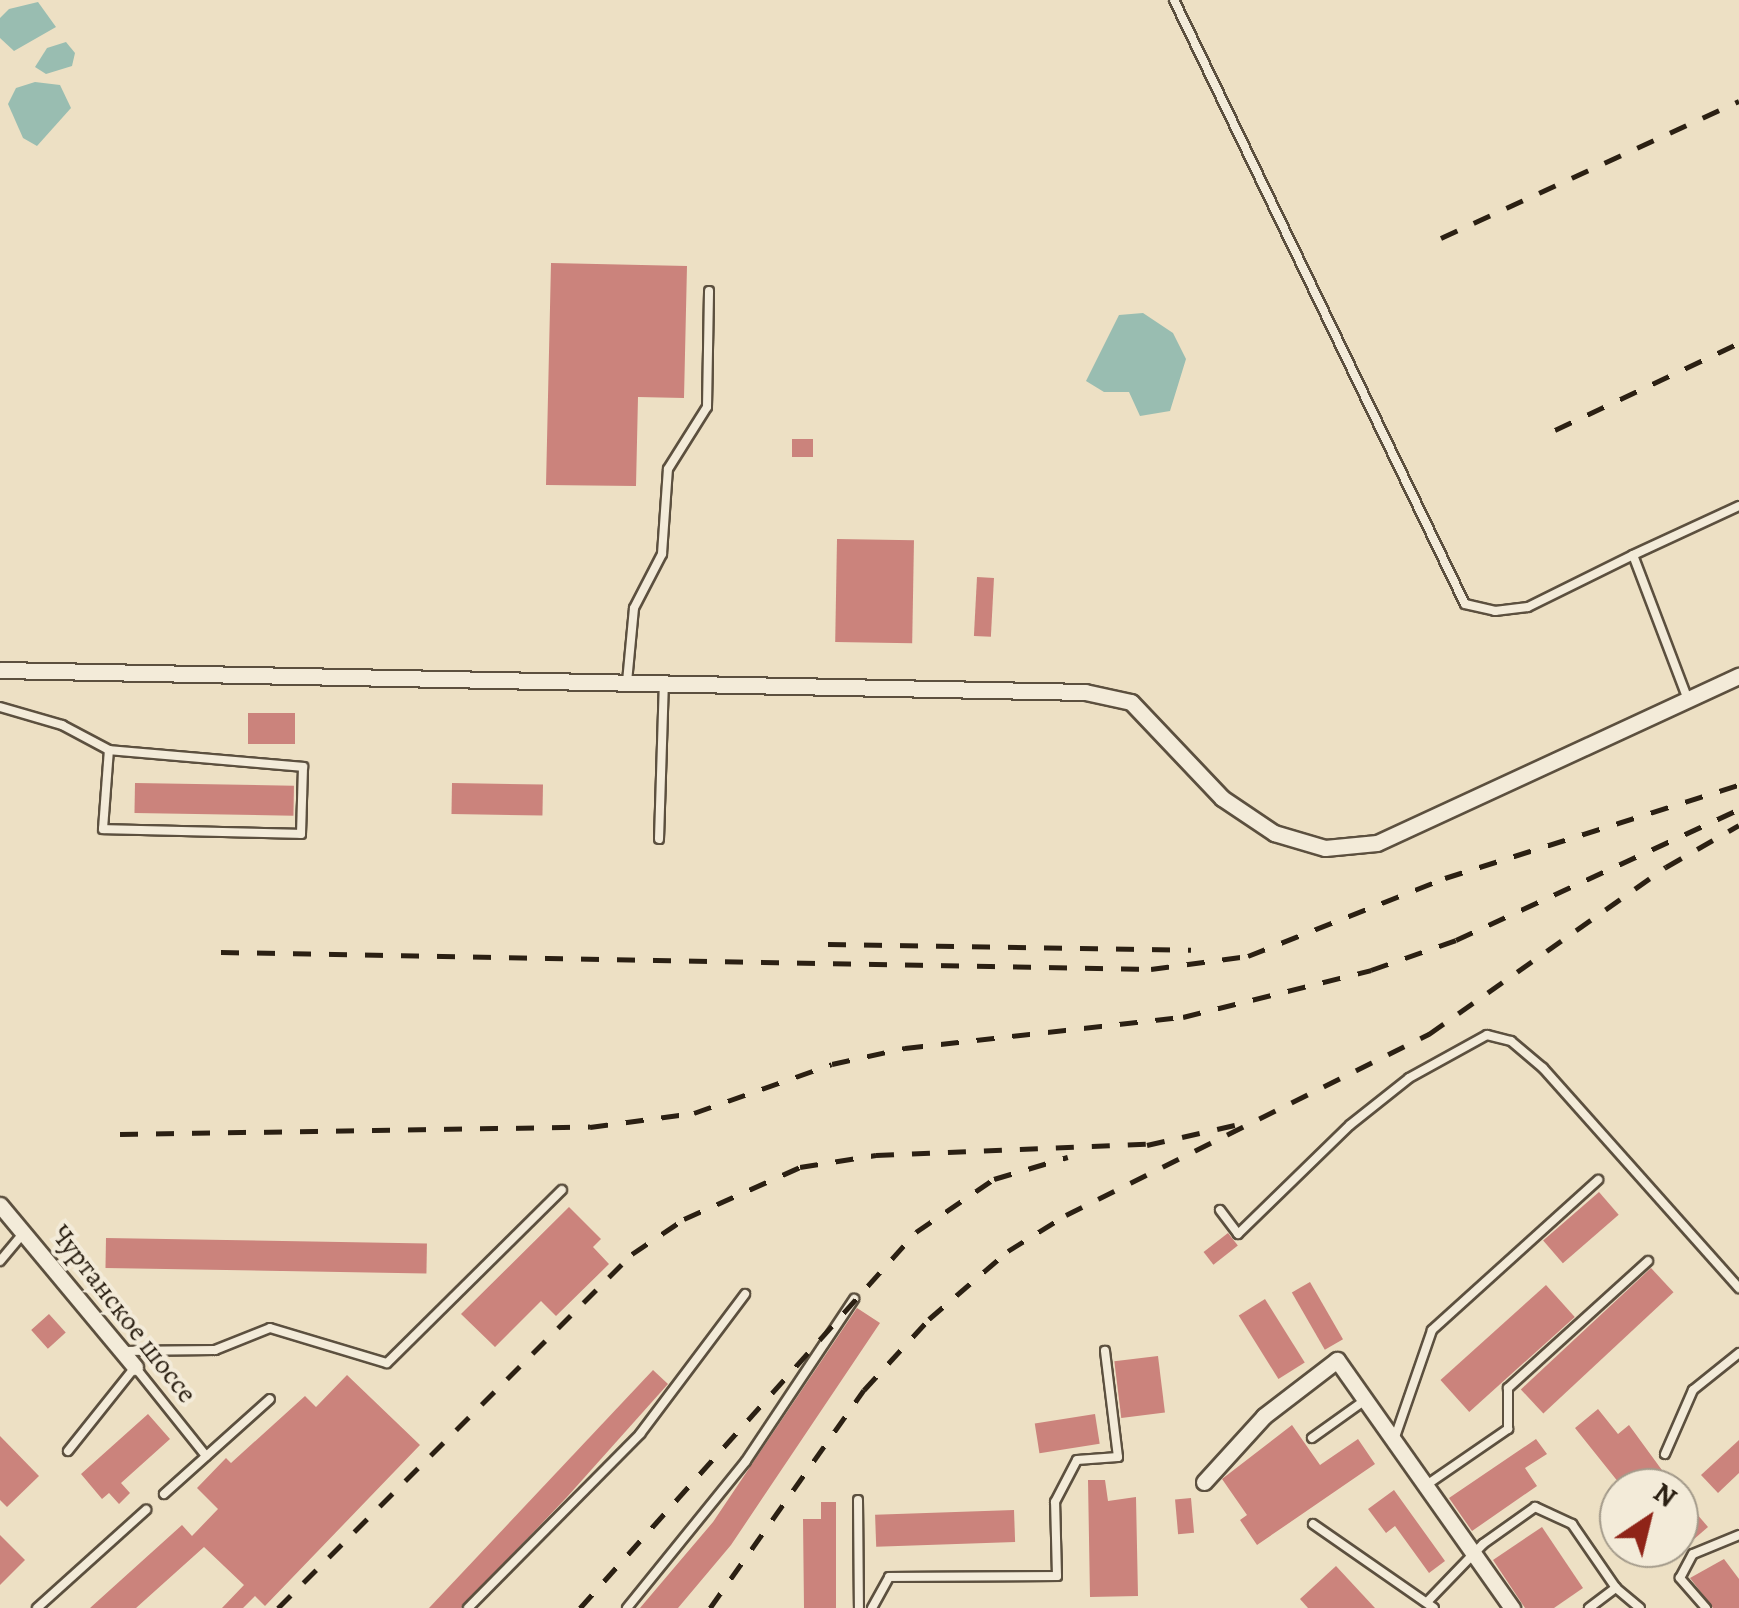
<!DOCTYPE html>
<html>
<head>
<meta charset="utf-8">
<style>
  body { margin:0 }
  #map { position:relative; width:1739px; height:1608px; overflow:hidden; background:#ede0c4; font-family:Alegreya,serif }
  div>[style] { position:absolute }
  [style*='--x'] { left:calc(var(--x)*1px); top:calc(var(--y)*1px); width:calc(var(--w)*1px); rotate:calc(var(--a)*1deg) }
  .water>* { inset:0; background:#99bdb1 }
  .building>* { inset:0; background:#cb837c; transform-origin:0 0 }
  .roads { filter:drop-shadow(2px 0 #5c503f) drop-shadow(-2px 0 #5c503f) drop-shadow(0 2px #5c503f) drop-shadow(0 -2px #5c503f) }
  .service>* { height:8px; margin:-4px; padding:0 4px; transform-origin:4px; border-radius:4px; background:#f3ebd9 }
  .minor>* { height:15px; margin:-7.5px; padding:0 7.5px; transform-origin:7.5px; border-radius:7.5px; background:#f3ebd9 }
  .rail>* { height:5px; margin-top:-2.5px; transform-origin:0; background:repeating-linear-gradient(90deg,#2b2013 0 18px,transparent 0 36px) }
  span { translate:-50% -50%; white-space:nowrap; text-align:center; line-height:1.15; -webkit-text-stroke:8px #f3ebd9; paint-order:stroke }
  .street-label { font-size:28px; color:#2b2013 }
  .north { position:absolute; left:1599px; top:1468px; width:100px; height:100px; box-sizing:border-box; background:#f3ebd9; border:2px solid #a39a8a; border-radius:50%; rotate:35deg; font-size:28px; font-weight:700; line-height:40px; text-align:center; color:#2b2013 }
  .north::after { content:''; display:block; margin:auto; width:35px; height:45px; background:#8f2418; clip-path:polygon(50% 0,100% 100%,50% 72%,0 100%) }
</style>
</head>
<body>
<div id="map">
  <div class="water">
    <div style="clip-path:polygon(38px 2px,56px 27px,14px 51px,0 38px,0 18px,9px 9px)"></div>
    <div style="clip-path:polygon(66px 42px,75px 53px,72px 66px,46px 74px,35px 67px,47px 48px)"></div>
    <div style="clip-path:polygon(35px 82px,60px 85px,71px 108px,37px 146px,23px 138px,8px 104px,16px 88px)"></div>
    <div style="clip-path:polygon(1143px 313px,1173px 333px,1186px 359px,1170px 411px,1140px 416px,1129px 392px,1104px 392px,1086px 381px,1119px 315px)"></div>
  </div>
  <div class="building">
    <div style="clip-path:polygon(551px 263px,687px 266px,684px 398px,638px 397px,636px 486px,546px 485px)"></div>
    <div style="left:792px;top:439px;width:21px;height:18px"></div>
    <div style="left:837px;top:539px;width:77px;height:103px;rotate:1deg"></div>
    <div style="left:977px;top:577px;width:17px;height:59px;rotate:3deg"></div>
    <div style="left:248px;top:713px;width:47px;height:31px"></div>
    <div style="left:135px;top:783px;width:159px;height:30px;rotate:1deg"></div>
    <div style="left:452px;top:783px;width:91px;height:31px;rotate:1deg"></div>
    <div style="left:1599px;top:1192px;width:30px;height:74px;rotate:49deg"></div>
    <div style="clip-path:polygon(569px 1207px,601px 1239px,593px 1247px,609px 1264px,556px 1316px,541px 1301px,495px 1347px,461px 1314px)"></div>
    <div style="left:1228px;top:1233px;width:16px;height:31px;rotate:52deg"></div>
    <div style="left:106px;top:1238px;width:321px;height:30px;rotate:1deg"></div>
    <div style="left:1651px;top:1268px;width:33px;height:178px;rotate:47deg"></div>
    <div style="left:1310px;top:1282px;width:66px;height:21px;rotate:60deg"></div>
    <div style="left:1546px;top:1285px;width:43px;height:142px;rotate:48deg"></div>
    <div style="left:1265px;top:1299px;width:75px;height:31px;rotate:58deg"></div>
    <div style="clip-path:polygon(857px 1308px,880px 1323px,731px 1545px,678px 1608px,640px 1608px,713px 1522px)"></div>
    <div style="left:49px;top:1314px;width:25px;height:24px;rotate:48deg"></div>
    <div style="left:1158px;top:1356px;width:57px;height:44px;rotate:83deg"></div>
    <div style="clip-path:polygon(653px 1370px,668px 1384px,567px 1497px,461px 1608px,429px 1608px)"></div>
    <div style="clip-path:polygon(347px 1375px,420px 1445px,265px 1606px,255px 1596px,243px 1608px,222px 1608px,244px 1585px,204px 1547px,136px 1608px,90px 1608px,182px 1525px,192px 1536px,218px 1509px,197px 1488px,226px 1458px,231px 1463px,305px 1396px,316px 1407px)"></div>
    <div style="clip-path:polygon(1598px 1409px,1618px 1434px,1629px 1425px,1675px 1488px,1623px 1488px,1575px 1428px)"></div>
    <div style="clip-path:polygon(148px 1414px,170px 1439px,121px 1483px,130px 1493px,119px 1504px,109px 1493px,102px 1499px,81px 1474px)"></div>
    <div style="left:1095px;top:1414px;width:30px;height:61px;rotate:81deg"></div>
    <div style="clip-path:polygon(1292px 1425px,1320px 1465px,1358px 1439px,1375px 1464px,1257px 1545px,1240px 1520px,1247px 1515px,1222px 1479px)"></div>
    <div style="clip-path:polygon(0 1436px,39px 1476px,7px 1507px,0 1500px)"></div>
    <div style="clip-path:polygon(1536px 1439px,1547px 1454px,1525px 1468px,1537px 1486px,1472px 1531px,1449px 1498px)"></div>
    <div style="clip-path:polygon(1739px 1440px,1739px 1473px,1718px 1493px,1701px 1475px)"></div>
    <div style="clip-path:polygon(1088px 1480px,1105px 1480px,1108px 1501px,1136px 1497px,1138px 1596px,1090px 1597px)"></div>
    <div style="clip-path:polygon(1394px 1490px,1445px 1561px,1429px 1573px,1395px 1526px,1386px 1533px,1368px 1509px)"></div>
    <div style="clip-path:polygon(1679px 1493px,1708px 1527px,1679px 1552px)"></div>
    <div style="left:1191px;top:1498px;width:35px;height:16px;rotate:85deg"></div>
    <div style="clip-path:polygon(821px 1502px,836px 1502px,836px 1608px,804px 1608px,803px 1519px,821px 1519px)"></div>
    <div style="left:1014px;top:1510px;width:32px;height:139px;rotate:88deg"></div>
    <div style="clip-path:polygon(1542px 1527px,1583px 1588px,1554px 1608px,1525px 1608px,1493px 1560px)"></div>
    <div style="clip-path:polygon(0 1535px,25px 1560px,0 1585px)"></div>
    <div style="clip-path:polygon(1724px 1559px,1739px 1579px,1739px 1608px,1713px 1608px,1690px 1578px)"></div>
    <div style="clip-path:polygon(1336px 1566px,1375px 1608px,1308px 1608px,1300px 1599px)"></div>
  </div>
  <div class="roads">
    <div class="service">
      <div style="--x:1174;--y:0;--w:670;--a:64.28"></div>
      <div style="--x:1465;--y:604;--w:31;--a:13"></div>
      <div style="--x:1495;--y:611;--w:33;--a:-7"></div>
      <div style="--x:1528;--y:607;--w:117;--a:-26.3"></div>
      <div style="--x:1633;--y:555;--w:155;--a:69.2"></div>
      <div style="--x:1633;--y:555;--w:117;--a:-24.8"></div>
      <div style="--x:627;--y:682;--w:74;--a:-84.6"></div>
      <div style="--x:634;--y:608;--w:61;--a:-62.6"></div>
      <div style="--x:662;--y:554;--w:85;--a:-86"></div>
      <div style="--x:668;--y:469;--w:73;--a:-57.8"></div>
      <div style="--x:707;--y:407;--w:116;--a:-89"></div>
      <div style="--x:0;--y:707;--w:65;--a:16.2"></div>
      <div style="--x:62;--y:725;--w:53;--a:28"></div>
      <div style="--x:109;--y:750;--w:195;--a:5"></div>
      <div style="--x:303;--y:767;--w:67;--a:91.7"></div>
      <div style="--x:301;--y:834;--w:198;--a:-178.6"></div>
      <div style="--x:103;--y:829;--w:79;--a:-85.7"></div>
      <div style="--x:659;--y:839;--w:155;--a:-88.2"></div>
      <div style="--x:1220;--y:1210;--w:30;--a:53"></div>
      <div style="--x:1238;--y:1234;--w:156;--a:-44.2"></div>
      <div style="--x:1350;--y:1125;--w:75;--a:-38.5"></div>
      <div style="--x:1409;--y:1078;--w:89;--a:-28.9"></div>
      <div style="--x:1487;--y:1035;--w:25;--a:14"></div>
      <div style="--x:1511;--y:1041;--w:42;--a:40.2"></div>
      <div style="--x:1543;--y:1068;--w:295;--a:48.3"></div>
      <div style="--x:0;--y:1261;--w:35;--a:-50"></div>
      <div style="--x:122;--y:1351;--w:93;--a:-0.6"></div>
      <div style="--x:215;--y:1350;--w:59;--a:-21.8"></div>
      <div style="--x:270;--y:1328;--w:122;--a:16.7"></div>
      <div style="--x:387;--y:1363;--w:246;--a:-44.7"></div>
      <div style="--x:1312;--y:1438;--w:65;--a:-35.6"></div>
      <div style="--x:1394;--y:1440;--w:116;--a:-70.9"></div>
      <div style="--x:1432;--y:1330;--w:224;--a:-42.1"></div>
      <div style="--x:68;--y:1451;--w:107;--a:-51.4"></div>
      <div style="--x:135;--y:1367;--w:114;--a:51.4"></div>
      <div style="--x:1665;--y:1454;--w:70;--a:-66.4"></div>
      <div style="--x:1693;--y:1390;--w:59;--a:-38.8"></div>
      <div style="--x:1425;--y:1486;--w:101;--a:-34.5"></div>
      <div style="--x:1508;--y:1429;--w:41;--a:-90"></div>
      <div style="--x:1508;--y:1388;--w:189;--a:-42.2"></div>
      <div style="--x:164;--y:1494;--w:142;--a:-41.9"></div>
      <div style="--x:858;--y:1500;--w:108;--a:89.5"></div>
      <div style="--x:1313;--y:1524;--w:147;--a:34.8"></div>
      <div style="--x:1429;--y:1600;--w:78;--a:-46"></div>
      <div style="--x:1483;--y:1544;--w:64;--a:-35.4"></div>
      <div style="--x:1535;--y:1507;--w:41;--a:24.7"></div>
      <div style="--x:1572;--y:1524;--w:78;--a:55.5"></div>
      <div style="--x:1616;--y:1588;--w:31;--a:40"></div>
      <div style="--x:37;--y:1608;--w:147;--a:-42"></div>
      <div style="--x:468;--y:1608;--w:245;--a:-45.3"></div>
      <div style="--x:640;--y:1434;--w:175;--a:-53.1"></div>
      <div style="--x:627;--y:1608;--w:189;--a:-51"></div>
      <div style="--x:746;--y:1461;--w:195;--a:-56.3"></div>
      <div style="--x:872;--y:1608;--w:35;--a:-61"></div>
      <div style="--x:889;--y:1577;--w:168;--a:-0.3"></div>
      <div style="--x:1057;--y:1576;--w:74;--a:-91.5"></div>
      <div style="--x:1055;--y:1502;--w:47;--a:-62.4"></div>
      <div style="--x:1077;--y:1460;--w:41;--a:-4.2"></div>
      <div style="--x:1118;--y:1457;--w:107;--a:-97"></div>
      <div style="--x:1589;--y:1608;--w:34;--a:-37"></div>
      <div style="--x:1706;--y:1608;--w:40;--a:-131"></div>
      <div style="--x:1680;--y:1578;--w:27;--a:-62"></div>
      <div style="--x:1693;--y:1554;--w:50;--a:-22.4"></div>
    </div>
    <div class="minor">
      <div style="--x:0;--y:670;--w:1085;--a:1.16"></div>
      <div style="--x:1085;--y:692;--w:47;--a:12.3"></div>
      <div style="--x:1131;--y:702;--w:132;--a:46.5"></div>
      <div style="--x:1222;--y:798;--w:63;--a:33.9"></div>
      <div style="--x:1274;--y:833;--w:53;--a:16.4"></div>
      <div style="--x:1325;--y:848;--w:52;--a:-5.5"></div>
      <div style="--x:1377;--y:843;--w:399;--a:-24.8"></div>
      <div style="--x:0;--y:1205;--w:211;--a:50.2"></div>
      <div style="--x:1204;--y:1482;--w:89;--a:-47.7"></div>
      <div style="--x:1264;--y:1416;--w:92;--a:-37.5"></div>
      <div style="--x:1337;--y:1360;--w:304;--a:54.8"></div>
    </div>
  </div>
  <div class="rail">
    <div style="--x:1441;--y:238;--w:328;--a:-24.7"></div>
    <div style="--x:1555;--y:430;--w:204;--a:-25.3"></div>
    <div style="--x:828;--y:944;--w:363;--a:0.9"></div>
    <div style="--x:221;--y:952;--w:930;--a:1.05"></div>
    <div style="--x:1151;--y:969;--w:98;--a:-7.6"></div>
    <div style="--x:1248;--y:956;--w:212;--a:-21.6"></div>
    <div style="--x:1445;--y:878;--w:308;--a:-17.6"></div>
    <div style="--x:120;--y:1134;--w:470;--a:-0.9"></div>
    <div style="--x:590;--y:1127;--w:105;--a:-7.7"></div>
    <div style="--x:694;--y:1113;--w:146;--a:-19.5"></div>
    <div style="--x:832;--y:1064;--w:75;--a:-12.4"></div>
    <div style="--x:905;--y:1048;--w:280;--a:-6.4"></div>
    <div style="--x:1183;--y:1017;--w:194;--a:-14"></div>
    <div style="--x:1371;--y:970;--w:90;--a:-19.4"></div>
    <div style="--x:1456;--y:940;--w:312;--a:-24.8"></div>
    <div style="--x:1147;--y:1145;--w:90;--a:-12.8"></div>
    <div style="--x:278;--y:1608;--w:501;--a:-45"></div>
    <div style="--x:632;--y:1254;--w:63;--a:-33.9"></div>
    <div style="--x:684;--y:1219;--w:127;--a:-24.1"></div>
    <div style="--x:800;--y:1167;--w:77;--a:-9"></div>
    <div style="--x:876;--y:1155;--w:282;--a:-2.4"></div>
    <div style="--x:580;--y:1608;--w:504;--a:-48.22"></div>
    <div style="--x:916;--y:1232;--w:94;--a:-34.2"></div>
    <div style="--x:994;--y:1179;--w:77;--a:-16.6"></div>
    <div style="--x:710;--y:1608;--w:267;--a:-54.8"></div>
    <div style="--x:864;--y:1390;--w:96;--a:-47.5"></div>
    <div style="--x:929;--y:1319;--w:104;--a:-40.7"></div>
    <div style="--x:1008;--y:1251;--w:68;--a:-31.8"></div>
    <div style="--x:1066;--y:1215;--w:406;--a:-26.5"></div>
    <div style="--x:1429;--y:1034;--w:290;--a:-35.2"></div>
    <div style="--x:1666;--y:867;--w:84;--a:-29.9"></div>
  </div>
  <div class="street-label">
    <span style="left:124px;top:1314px;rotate:52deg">Чуртанское шоссе</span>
  </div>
  <div class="north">N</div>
</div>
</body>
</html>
